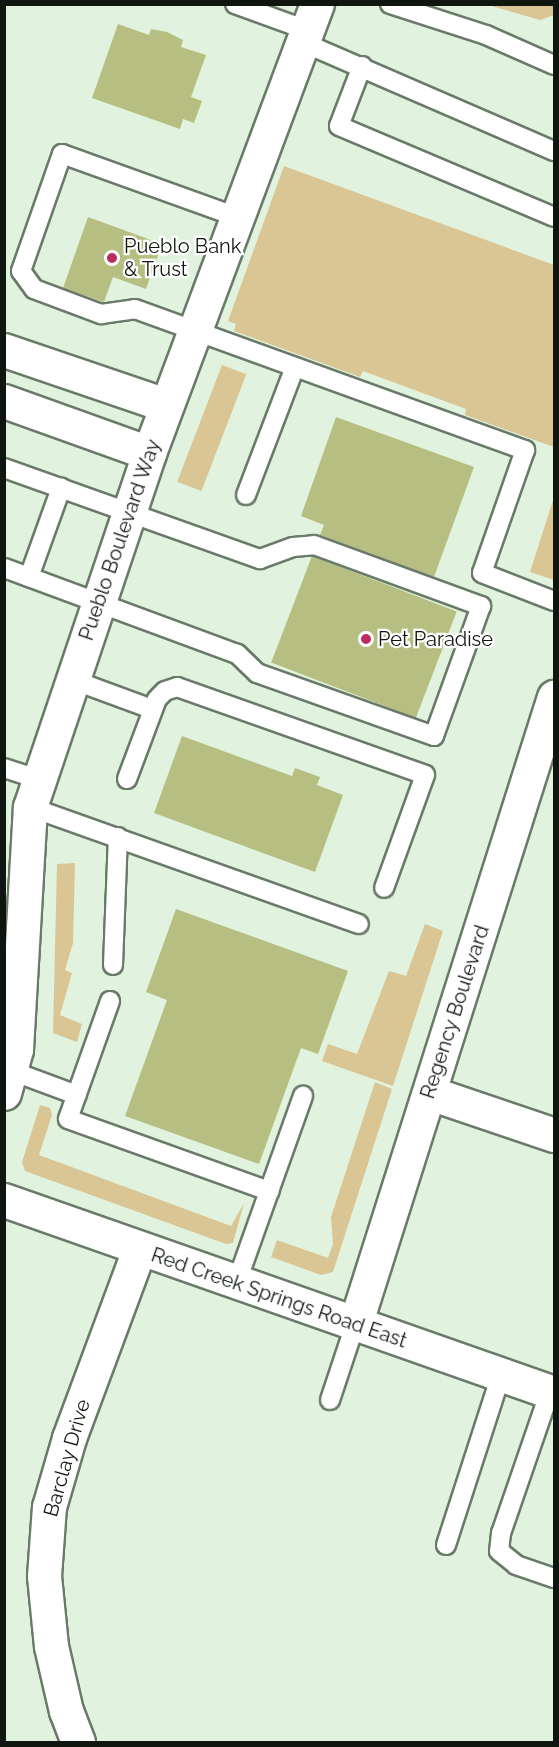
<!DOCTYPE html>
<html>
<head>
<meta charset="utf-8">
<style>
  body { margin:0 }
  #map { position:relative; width:559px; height:1747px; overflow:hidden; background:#e1f3de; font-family:Raleway,sans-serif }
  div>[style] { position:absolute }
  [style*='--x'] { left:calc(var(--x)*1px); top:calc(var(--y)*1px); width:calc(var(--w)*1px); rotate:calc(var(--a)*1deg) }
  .green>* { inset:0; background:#dac594; transform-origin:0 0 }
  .building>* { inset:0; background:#b6bf81; transform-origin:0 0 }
  .roads { filter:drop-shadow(2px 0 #6a7a68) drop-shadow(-2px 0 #6a7a68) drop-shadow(0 2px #6a7a68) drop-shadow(0 -2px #6a7a68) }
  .service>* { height:18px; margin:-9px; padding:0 9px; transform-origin:9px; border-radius:9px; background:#fff }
  .minor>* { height:33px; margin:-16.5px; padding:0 16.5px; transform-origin:16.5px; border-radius:16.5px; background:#fff }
  .tertiary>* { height:33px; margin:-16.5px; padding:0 16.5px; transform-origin:16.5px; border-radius:16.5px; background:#fff }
  .dots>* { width:16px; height:16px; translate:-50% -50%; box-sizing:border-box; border:3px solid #fff; border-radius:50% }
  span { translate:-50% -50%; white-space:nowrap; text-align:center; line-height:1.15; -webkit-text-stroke:4.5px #fff; paint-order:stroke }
  .poi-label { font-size:20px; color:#0f160f }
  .left { translate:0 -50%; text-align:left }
  .street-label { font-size:20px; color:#0f160f }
  .frame { position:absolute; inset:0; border:6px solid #0f160f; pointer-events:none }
</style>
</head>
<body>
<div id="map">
  <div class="green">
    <div style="clip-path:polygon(488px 5px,554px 5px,554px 15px,540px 20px)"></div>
    <div style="clip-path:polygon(284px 166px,554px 265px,554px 447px,465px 415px,466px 409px,363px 371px,360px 377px,234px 331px,236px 324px,228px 321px)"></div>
    <div style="left:222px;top:365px;width:26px;height:125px;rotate:21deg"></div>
    <div style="clip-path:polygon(554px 497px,554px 580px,530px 572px)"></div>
    <div style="clip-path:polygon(75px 863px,73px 943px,65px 970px,72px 973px,60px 1015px,82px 1024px,77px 1042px,53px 1033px,57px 864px)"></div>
    <div style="clip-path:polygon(425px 924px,443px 931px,393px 1086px,322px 1061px,328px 1044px,357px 1054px,389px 971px,406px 976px)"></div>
    <div style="clip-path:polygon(375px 1082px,392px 1089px,333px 1272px,321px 1275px,271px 1257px,277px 1240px,328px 1258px,333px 1244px,331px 1217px)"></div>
    <div style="clip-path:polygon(40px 1105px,50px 1108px,52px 1115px,39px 1155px,231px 1226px,244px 1203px,233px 1243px,226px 1244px,25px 1171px,22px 1162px)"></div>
  </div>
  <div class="building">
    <div style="clip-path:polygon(118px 24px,149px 35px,151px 29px,167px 32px,183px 40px,181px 47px,206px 55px,191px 97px,202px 101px,194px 123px,183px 119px,180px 129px,92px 98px)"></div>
    <div style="clip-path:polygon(88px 217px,162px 244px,146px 289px,113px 277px,104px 302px,63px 288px)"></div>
    <div style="clip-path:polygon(336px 417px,474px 467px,434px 577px,320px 535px,324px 525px,301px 516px)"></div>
    <div style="left:312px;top:556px;width:155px;height:114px;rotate:21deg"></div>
    <div style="clip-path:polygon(182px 736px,292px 776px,295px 768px,320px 777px,317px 785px,343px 795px,315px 872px,154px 813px)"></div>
    <div style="clip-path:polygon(176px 909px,348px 971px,318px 1054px,301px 1048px,259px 1164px,125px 1116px,167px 1000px,146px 992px)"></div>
  </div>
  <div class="roads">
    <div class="service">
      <div style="--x:235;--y:4;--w:77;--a:19.9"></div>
      <div style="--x:390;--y:4;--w:101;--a:17.9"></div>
      <div style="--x:486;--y:35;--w:74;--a:23.8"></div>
      <div style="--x:302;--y:42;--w:275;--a:23.4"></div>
      <div style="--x:362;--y:66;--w:64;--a:111"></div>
      <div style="--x:339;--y:126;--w:233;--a:22.9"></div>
      <div style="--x:237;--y:217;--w:186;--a:-160.2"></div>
      <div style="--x:62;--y:154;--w:124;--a:109.3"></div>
      <div style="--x:21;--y:271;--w:22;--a:54"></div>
      <div style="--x:34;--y:289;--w:72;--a:20.5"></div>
      <div style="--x:101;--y:314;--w:34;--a:-8"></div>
      <div style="--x:135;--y:309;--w:415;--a:19.9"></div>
      <div style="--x:525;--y:450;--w:130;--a:109.3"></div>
      <div style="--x:482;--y:573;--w:77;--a:21.3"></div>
      <div style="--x:4;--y:468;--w:272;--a:19.6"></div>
      <div style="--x:260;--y:559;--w:35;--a:-20"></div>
      <div style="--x:293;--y:547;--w:21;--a:-5"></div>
      <div style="--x:314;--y:545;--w:178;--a:20.1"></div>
      <div style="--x:481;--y:606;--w:138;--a:109.9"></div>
      <div style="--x:434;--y:736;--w:188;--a:-160.4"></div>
      <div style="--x:257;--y:673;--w:28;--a:-136"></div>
      <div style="--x:237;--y:654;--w:248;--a:-159.7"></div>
      <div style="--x:246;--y:495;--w:137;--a:-69.1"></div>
      <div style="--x:29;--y:577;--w:95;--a:-70.2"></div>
      <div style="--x:73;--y:680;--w:84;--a:20.2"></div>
      <div style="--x:4;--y:768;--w:38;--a:18"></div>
      <div style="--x:127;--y:779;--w:85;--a:-69.4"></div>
      <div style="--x:157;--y:699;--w:11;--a:-45"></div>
      <div style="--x:165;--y:691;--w:13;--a:-18"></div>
      <div style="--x:177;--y:687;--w:263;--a:19.5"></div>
      <div style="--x:425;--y:775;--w:120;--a:109.9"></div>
      <div style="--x:30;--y:807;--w:349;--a:19.6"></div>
      <div style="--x:113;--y:965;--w:128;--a:-87.8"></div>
      <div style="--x:110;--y:1001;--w:125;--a:109.6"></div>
      <div style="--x:68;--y:1119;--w:214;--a:19.7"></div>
      <div style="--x:12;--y:1071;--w:69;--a:20.3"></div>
      <div style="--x:236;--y:1284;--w:200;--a:-70.4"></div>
      <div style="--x:550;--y:1391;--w:150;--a:109"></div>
      <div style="--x:501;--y:1533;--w:18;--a:96"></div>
      <div style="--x:499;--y:1551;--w:22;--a:39"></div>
      <div style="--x:516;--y:1565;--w:40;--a:18.9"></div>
      <div style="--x:330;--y:1400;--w:79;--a:-71.6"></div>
      <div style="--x:446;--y:1545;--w:179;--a:-72.1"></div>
    </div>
    <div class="minor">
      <div style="--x:4;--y:350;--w:171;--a:18.8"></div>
      <div style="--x:4;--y:401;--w:154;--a:19.7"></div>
      <div style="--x:4;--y:1093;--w:46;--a:-74.7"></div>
      <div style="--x:16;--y:1049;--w:242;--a:-86.7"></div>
      <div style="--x:30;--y:807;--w:373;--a:-71.4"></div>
      <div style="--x:149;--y:453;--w:479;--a:-69.5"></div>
      <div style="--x:430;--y:1093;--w:131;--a:18.7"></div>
      <div style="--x:355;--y:1325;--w:659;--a:-72.42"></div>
      <div style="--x:78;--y:1742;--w:33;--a:-111"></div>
      <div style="--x:66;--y:1711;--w:67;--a:-103"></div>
      <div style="--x:51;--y:1646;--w:70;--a:-95.7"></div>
      <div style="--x:44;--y:1576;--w:69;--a:-85.9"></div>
      <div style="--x:49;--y:1507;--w:72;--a:-73.8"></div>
      <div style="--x:69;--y:1438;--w:201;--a:-69.6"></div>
    </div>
    <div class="tertiary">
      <div style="--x:4;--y:1200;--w:583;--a:19.34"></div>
    </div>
  </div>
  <div class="dots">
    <div style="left:112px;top:258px;background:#bb2d5d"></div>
    <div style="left:366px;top:639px;background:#bb2d5d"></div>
  </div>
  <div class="poi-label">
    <span class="left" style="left:124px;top:258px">Pueblo Bank<br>&amp; Trust</span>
    <span class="left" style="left:378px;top:639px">Pet Paradise</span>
  </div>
  <div class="street-label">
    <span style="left:120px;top:540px;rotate:-71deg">Pueblo Boulevard Way</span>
    <span style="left:455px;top:1012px;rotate:-72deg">Regency Boulevard</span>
    <span style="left:279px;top:1298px;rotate:19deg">Red Creek Springs Road East</span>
    <span style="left:67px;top:1458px;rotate:-74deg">Barclay Drive</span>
  </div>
  <div class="frame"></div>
</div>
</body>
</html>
